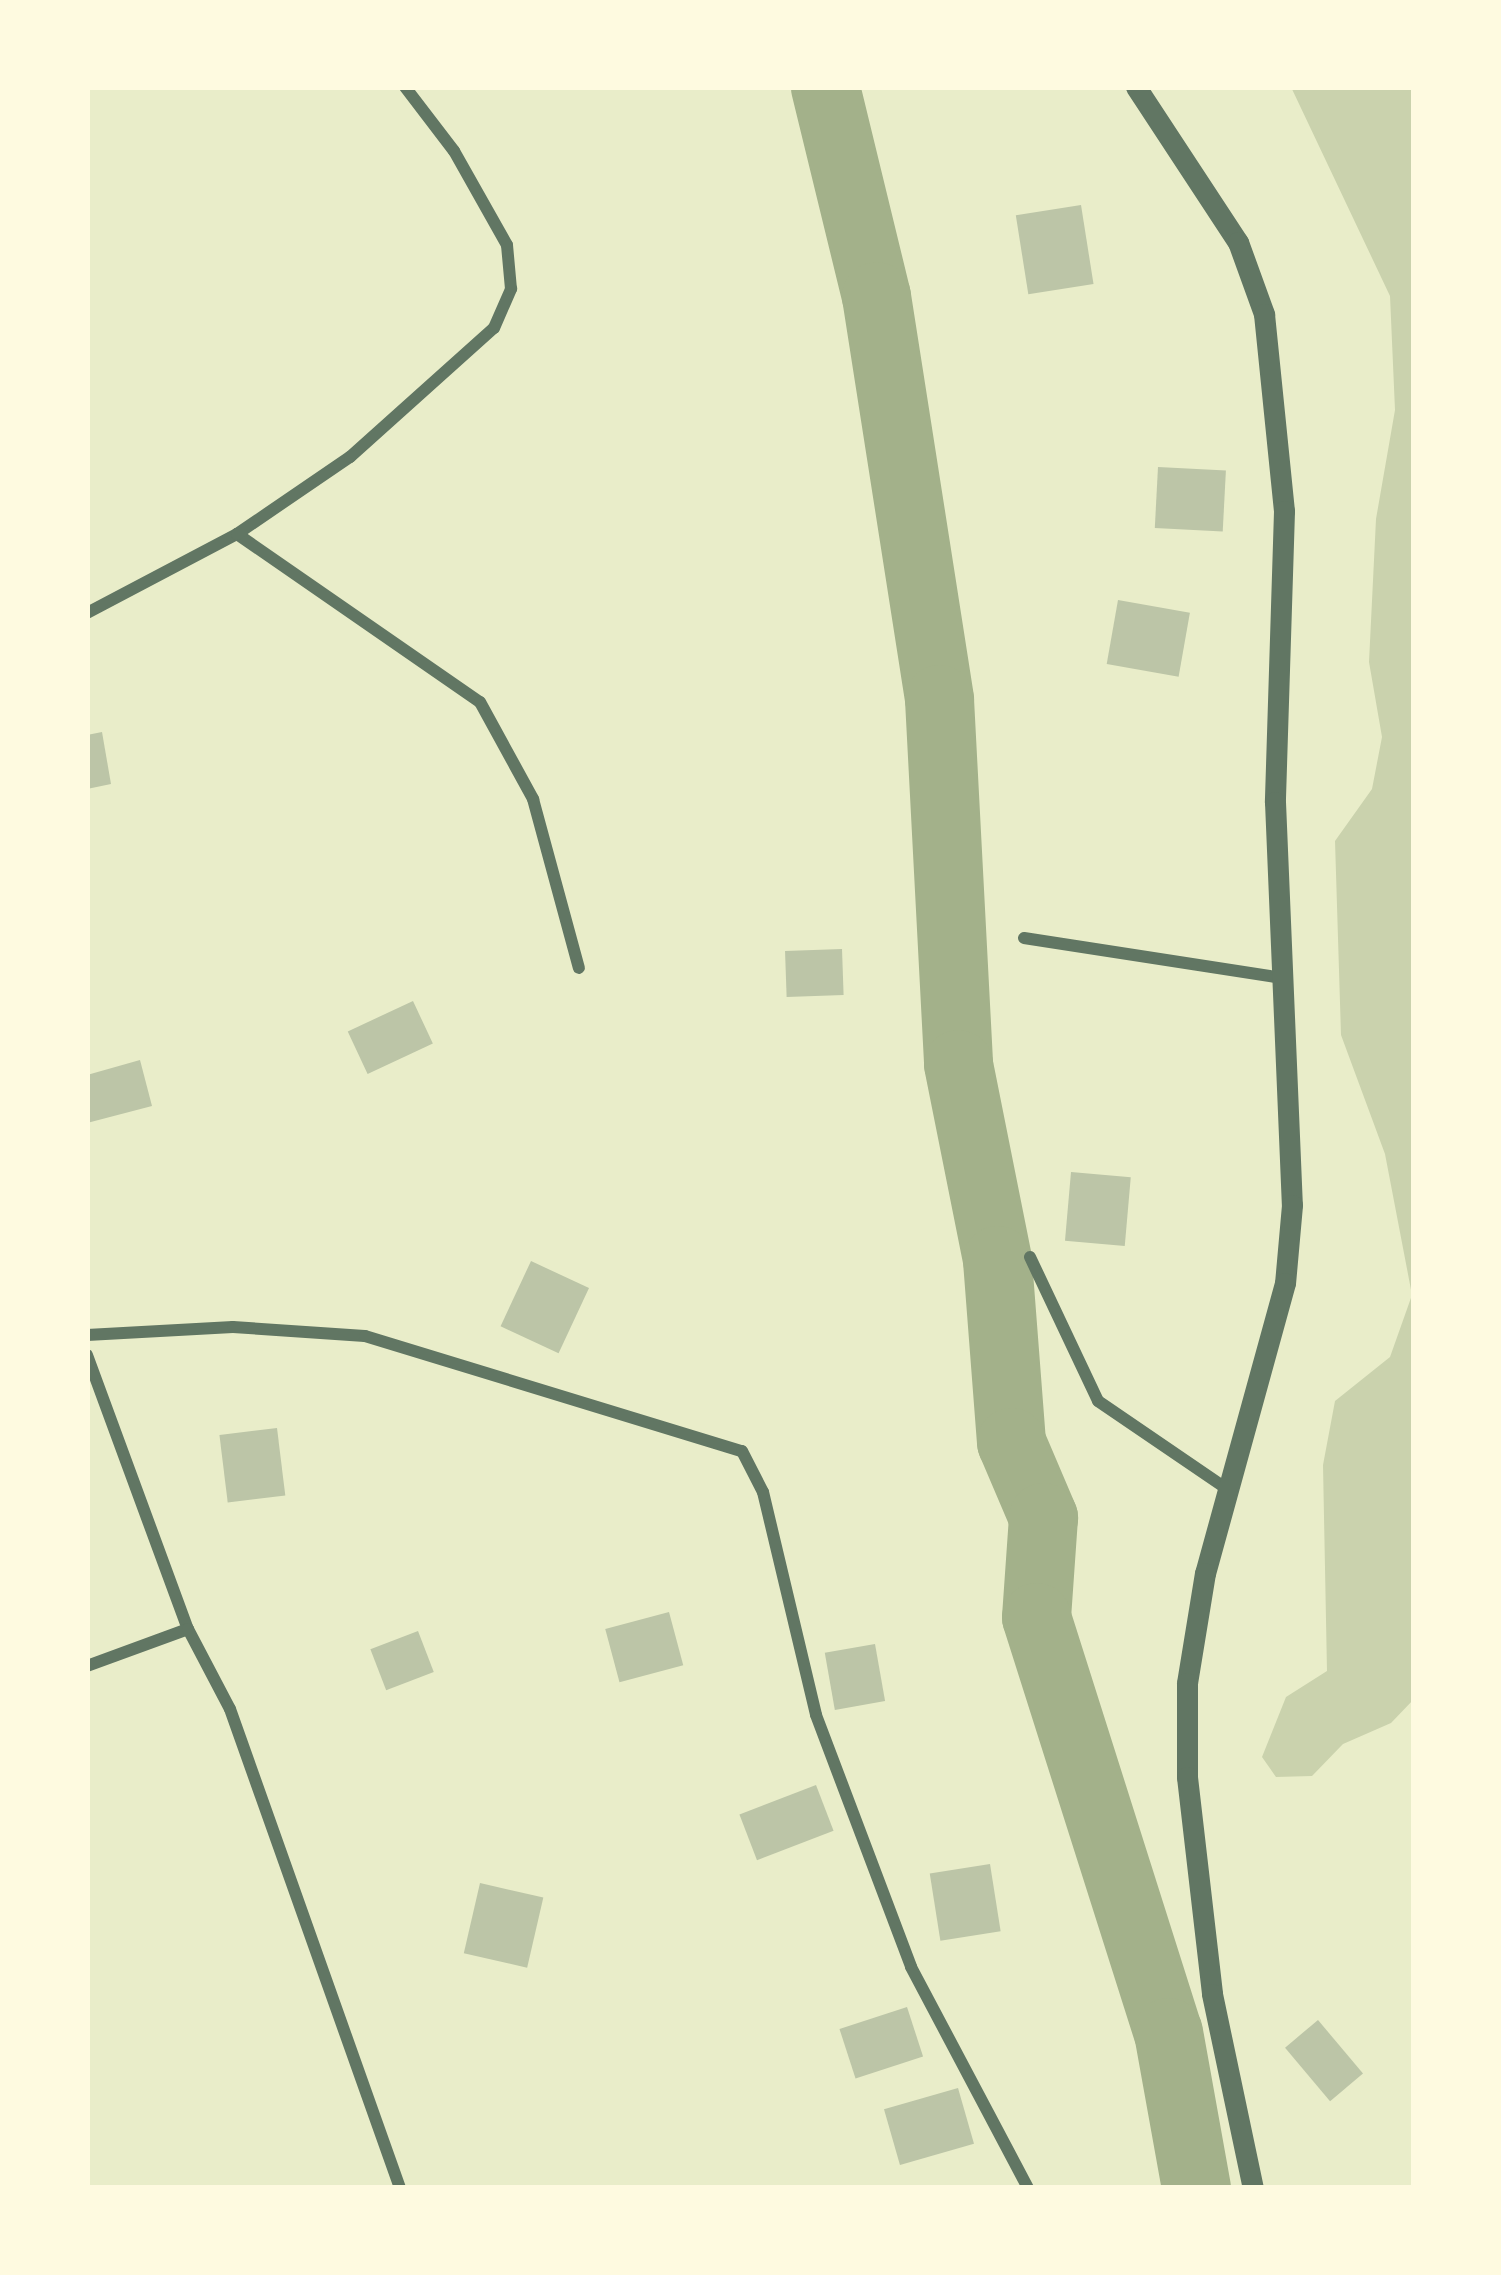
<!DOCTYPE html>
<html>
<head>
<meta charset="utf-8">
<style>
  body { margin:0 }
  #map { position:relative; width:1501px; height:2275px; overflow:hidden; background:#e9edc9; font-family:Lato,sans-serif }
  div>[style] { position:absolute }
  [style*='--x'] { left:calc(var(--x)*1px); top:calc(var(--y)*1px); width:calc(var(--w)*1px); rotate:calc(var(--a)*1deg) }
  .green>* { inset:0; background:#cad2ad }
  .river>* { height:69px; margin:-34.5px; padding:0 34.5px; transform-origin:34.5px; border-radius:34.5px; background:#a3b18a }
  .building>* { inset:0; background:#bcc5a7; transform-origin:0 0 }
  .minor>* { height:12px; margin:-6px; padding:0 6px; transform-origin:6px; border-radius:6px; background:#617663 }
  .tertiary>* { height:21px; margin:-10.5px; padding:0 10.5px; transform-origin:10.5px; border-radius:10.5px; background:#617663 }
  span { translate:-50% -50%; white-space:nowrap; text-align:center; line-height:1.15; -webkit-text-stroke:9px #fefae0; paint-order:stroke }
  .frame { position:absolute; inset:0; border:90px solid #fefae0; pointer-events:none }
</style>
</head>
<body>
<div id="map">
  <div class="green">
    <div style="clip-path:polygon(1291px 87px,1414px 87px,1414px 1699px,1391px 1723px,1343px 1744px,1312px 1776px,1276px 1777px,1262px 1757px,1286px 1697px,1327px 1671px,1323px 1465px,1335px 1401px,1390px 1357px,1412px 1295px,1385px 1154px,1341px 1035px,1335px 841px,1372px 789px,1382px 737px,1369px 662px,1376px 519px,1395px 410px,1390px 296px)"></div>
  </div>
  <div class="river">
    <div style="--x:825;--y:87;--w:215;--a:76.3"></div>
    <div style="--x:876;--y:296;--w:408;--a:81.1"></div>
    <div style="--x:939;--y:699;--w:365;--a:87"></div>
    <div style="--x:958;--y:1064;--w:200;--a:78.7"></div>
    <div style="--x:997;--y:1260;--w:183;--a:85.6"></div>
    <div style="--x:1011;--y:1442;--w:82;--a:66.9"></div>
    <div style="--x:1043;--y:1517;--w:100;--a:94"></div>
    <div style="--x:1036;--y:1617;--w:435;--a:72.4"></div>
    <div style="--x:1168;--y:2032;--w:158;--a:79.8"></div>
  </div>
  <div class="building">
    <div style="left:1081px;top:205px;width:80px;height:66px;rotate:81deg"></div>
    <div style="left:1158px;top:467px;width:68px;height:61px;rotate:3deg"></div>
    <div style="left:1118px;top:600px;width:73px;height:65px;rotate:10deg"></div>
    <div style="clip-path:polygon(102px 732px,111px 784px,87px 789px,87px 735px)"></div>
    <div style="left:842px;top:949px;width:46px;height:57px;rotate:88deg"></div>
    <div style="left:413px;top:1001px;width:47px;height:72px;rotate:65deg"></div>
    <div style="clip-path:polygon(140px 1060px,152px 1106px,87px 1123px,87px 1075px)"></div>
    <div style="left:1071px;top:1172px;width:60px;height:69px;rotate:5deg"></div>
    <div style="left:531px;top:1261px;width:64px;height:72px;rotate:25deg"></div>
    <div style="left:277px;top:1428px;width:68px;height:58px;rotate:83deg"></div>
    <div style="left:669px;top:1612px;width:55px;height:66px;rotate:75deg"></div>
    <div style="left:418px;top:1631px;width:44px;height:51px;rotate:69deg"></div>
    <div style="left:875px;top:1644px;width:58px;height:51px;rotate:80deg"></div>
    <div style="left:816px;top:1785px;width:49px;height:82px;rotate:69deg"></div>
    <div style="left:990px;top:1864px;width:68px;height:61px;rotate:81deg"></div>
    <div style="left:480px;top:1883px;width:65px;height:72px;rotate:13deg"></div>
    <div style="left:907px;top:2007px;width:52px;height:71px;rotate:72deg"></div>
    <div style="left:1318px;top:2020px;width:70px;height:43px;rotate:50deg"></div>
    <div style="left:958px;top:2088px;width:58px;height:77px;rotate:74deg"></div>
  </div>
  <div class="minor">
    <div style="--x:237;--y:534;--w:295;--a:34.7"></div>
    <div style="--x:480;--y:702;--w:111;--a:61.3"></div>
    <div style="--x:533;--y:799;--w:175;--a:74.8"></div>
    <div style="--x:87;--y:613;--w:170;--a:-27.8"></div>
    <div style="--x:237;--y:534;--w:137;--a:-34.3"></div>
    <div style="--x:350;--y:457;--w:193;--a:-41.9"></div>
    <div style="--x:494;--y:328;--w:43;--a:-66.4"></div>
    <div style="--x:511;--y:289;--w:44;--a:-95.2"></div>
    <div style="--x:507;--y:245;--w:108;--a:-119.4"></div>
    <div style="--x:454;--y:151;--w:81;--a:-127.4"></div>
    <div style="--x:1024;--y:938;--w:262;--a:8.8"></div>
    <div style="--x:1030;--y:1257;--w:159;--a:64.7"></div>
    <div style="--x:1098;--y:1401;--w:156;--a:34.3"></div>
    <div style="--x:87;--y:1335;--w:146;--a:-3.1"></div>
    <div style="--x:233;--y:1327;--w:132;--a:3.9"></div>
    <div style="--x:365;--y:1336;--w:394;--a:17"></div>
    <div style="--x:742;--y:1451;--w:46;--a:62.9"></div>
    <div style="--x:763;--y:1492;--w:229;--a:76.6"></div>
    <div style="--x:816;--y:1715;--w:269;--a:69.3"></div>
    <div style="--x:911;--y:1967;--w:250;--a:62.1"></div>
    <div style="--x:87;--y:1355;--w:292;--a:69.8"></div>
    <div style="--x:188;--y:1629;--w:108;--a:159.9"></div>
    <div style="--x:188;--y:1629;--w:90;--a:62.3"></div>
    <div style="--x:230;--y:1709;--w:508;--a:70.46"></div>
  </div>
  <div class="tertiary">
    <div style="--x:1136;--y:87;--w:186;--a:56.7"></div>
    <div style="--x:1238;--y:242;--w:77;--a:70.1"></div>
    <div style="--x:1264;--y:314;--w:198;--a:84.2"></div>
    <div style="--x:1284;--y:511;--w:291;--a:91.8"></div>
    <div style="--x:1275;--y:802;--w:403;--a:87.6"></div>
    <div style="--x:1292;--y:1205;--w:78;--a:95.1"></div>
    <div style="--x:1285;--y:1283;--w:301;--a:105.4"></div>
    <div style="--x:1205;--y:1573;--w:111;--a:99.3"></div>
    <div style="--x:1187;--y:1683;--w:94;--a:90"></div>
    <div style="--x:1187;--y:1777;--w:218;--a:83.4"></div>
    <div style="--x:1212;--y:1994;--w:198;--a:78.1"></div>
  </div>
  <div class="frame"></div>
</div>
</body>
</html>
